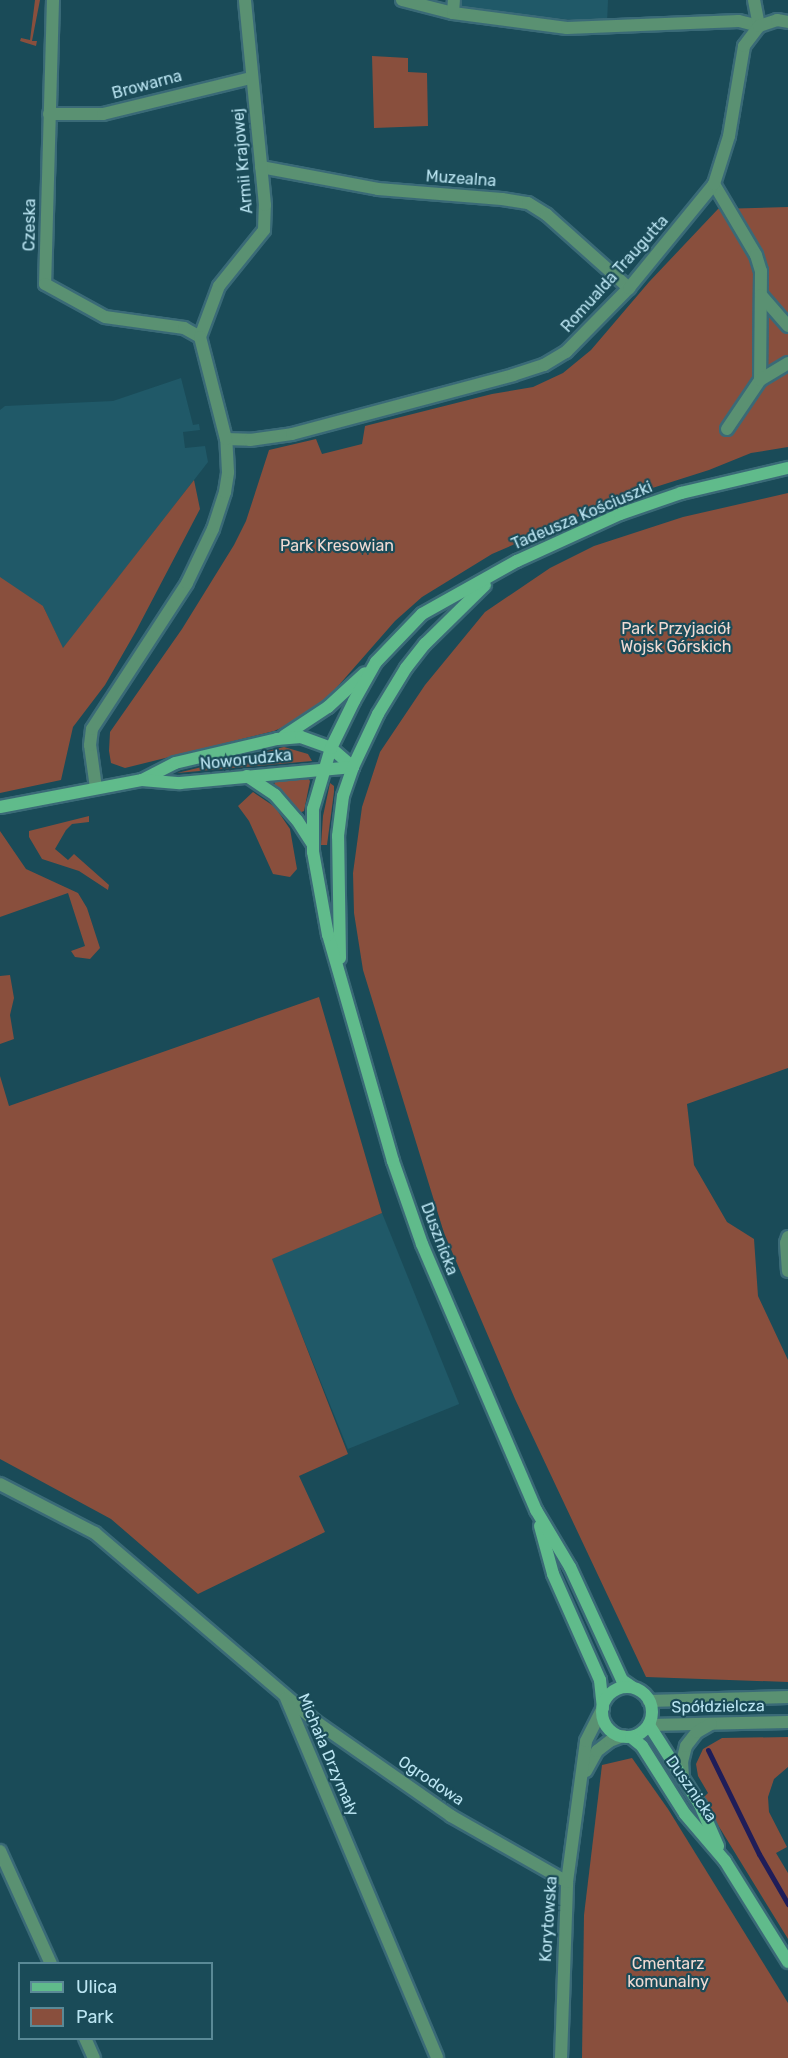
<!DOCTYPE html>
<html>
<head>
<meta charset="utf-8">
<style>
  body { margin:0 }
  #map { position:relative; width:788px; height:2058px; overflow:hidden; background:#1a4b58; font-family:Rubik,sans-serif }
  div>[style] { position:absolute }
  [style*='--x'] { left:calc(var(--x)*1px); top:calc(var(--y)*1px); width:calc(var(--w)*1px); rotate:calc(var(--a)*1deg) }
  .built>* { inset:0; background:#205968; transform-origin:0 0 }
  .green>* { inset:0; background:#894f3d }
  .stream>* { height:5px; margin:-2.5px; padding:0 2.5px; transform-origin:2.5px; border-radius:2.5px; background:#1f1d59 }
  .roads { filter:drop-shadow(2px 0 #3a6a77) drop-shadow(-2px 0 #3a6a77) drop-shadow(0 2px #3a6a77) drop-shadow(0 -2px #3a6a77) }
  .street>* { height:12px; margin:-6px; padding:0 6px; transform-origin:6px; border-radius:6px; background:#5a9172 }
  .secondary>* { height:12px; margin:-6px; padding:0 6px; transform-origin:6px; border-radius:6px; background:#60bb8b }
  .secondary>.ring { margin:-6px; padding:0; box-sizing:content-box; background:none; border:12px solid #60bb8b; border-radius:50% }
  span { translate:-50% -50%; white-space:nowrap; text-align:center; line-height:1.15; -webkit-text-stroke:4.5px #1a4b58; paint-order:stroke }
  .street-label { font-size:16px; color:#bbe5f2 }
  .park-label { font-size:16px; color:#f1dad3 }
  .legend { position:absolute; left:18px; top:1962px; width:195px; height:78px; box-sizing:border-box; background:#1a4b58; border:2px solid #5a8996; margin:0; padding:8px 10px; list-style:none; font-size:18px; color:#bbe5f2 }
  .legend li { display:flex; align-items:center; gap:12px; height:30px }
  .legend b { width:30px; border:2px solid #5a8996 }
</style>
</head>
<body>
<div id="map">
  <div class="built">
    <div style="clip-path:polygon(458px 0,608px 0,607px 23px,458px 9px)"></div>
    <div style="clip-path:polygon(181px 378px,193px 425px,199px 424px,200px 430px,183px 432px,185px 448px,205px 446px,208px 462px,63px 649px,43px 606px,0 626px,0 410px,5px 406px,113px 401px)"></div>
    <div style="left:382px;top:1213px;width:206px;height:120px;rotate:68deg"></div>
  </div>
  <div class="green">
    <div style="clip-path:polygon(35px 0,40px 0,32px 41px,37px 41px,36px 46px,20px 41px,21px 38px,30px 40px)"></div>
    <div style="clip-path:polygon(372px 56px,408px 58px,408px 72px,427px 73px,428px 126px,374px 128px)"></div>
    <div style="clip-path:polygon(788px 207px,788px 447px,751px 453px,709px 470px,621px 498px,492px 554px,422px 597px,395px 621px,324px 702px,295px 722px,274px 731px,125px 768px,111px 763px,109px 751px,110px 732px,182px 629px,234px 545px,246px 521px,269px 450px,316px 439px,322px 454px,362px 444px,365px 426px,492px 394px,533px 387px,563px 373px,591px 350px,649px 282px,718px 209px)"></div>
    <div style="clip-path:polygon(194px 480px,200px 509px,136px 631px,105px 685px,73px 727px,61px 780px,0 793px,0 577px,43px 606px,63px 648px)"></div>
    <div style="clip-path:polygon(788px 493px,788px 1068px,687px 1104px,694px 1165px,727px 1222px,754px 1239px,758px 1296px,788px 1360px,788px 1682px,646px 1677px,515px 1399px,444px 1233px,363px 970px,354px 913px,353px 873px,362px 807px,380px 752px,425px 685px,485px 612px,550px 568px,594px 546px,683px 517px)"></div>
    <div style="clip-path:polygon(284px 747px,308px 754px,312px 761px,177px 773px)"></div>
    <div style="clip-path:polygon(308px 778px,310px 781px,304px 811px,299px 813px,274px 786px,275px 781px)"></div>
    <div style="clip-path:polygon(330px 783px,334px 786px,334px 792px,327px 845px,321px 845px,323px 816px)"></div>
    <div style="clip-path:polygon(253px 792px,275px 807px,290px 829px,297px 869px,290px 877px,273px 874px,249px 821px,238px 806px)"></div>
    <div style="clip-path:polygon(89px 816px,89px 822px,72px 824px,66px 830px,55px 849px,68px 860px,74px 854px,109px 885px,108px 890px,79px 871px,42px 859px,29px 837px,29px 831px)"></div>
    <div style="clip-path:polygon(0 831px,26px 869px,78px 893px,87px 908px,100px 948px,90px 959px,75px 957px,71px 951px,85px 946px,68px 893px,0 917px)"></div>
    <div style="clip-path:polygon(10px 975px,14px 998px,10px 1015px,14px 1039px,0 1044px,0 976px)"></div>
    <div style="clip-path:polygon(319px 997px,382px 1213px,272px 1259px,348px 1454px,299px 1476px,325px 1532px,198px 1594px,111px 1519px,0 1459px,0 1076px,9px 1106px)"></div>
    <div style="clip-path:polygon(788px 1737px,788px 1767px,774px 1779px,768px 1797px,769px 1812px,787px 1847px,776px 1853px,788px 1873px,788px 1939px,702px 1799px,708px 1793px,698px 1776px,696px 1764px,703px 1749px,722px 1738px)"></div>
    <div style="clip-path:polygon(632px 1758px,668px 1809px,788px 2003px,788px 2058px,582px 2058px,584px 1915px,602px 1765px)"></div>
  </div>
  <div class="stream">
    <div style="--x:708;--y:1750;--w:116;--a:63.9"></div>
    <div style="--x:759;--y:1854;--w:58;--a:59.9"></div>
  </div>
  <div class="roads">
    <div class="street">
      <div style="--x:53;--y:0;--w:284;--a:91.6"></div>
      <div style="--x:45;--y:284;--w:68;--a:28.8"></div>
      <div style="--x:105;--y:317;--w:80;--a:7.9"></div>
      <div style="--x:184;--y:328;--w:18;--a:29"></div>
      <div style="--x:402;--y:0;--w:53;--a:14.3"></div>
      <div style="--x:453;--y:13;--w:115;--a:7.5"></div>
      <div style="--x:567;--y:28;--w:172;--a:-2.3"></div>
      <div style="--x:739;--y:21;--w:21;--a:14"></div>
      <div style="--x:754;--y:0;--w:26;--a:79"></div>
      <div style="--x:453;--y:13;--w:13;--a:-86"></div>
      <div style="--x:49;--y:114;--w:54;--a:0"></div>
      <div style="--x:103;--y:114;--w:152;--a:-13.7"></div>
      <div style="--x:261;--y:167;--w:119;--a:10.6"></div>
      <div style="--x:378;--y:189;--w:124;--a:4.6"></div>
      <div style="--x:502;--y:199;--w:26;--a:9"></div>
      <div style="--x:528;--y:203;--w:22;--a:32"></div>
      <div style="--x:547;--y:215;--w:110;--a:41.7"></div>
      <div style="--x:714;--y:184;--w:82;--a:59.4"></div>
      <div style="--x:756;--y:255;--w:17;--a:73"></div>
      <div style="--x:761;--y:271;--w:109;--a:90.5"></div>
      <div style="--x:761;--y:295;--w:41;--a:48.9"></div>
      <div style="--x:200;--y:337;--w:54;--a:-69.6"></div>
      <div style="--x:219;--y:286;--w:72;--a:-51.2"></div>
      <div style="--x:264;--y:230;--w:25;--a:-88"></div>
      <div style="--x:265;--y:205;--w:206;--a:-95.6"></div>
      <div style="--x:727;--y:429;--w:59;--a:-56"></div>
      <div style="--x:760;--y:380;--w:33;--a:-31"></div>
      <div style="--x:226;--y:439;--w:24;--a:2"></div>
      <div style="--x:250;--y:440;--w:42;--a:-8.1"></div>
      <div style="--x:292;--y:434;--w:229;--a:-14.9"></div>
      <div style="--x:513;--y:375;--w:33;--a:-18"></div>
      <div style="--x:544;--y:365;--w:26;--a:-31"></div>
      <div style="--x:566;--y:352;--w:90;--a:-45.5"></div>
      <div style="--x:629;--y:288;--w:134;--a:-50.7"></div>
      <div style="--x:714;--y:184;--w:50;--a:-72.6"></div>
      <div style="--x:729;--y:136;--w:91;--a:-80.5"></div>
      <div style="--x:744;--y:46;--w:25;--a:-53"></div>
      <div style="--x:759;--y:26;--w:19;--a:-18"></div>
      <div style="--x:777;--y:20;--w:11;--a:10"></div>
      <div style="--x:96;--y:788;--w:43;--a:-97.9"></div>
      <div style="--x:90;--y:745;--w:16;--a:-83"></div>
      <div style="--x:92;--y:729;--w:174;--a:-56.9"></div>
      <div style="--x:187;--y:583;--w:60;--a:-64.3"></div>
      <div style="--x:213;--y:529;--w:39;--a:-72"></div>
      <div style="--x:225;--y:492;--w:20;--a:-81"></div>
      <div style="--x:228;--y:472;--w:33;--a:-93"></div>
      <div style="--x:226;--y:439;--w:105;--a:-104.3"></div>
      <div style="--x:788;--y:1237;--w:6;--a:108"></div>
      <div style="--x:786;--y:1243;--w:28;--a:86"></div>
      <div style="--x:0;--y:1484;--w:107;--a:27.3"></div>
      <div style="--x:95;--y:1533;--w:289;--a:40.5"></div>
      <div style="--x:315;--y:1721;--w:166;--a:34.9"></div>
      <div style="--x:451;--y:1816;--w:133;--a:29.6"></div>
      <div style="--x:286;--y:1698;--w:390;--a:67.2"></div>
      <div style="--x:649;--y:1701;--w:139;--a:-1.6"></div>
      <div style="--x:649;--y:1725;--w:139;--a:-1.2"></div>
      <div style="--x:586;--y:1771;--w:23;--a:-61"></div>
      <div style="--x:597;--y:1751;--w:16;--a:-38"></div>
      <div style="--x:610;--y:1741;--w:14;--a:-21"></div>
      <div style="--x:683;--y:1779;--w:17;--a:-93"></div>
      <div style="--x:682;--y:1762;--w:16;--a:-76"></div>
      <div style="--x:686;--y:1746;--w:18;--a:-52"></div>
      <div style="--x:697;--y:1732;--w:16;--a:-30"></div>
      <div style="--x:0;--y:1851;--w:124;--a:65.7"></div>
      <div style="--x:85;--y:2038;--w:22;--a:66"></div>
      <div style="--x:561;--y:2058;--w:176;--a:-88"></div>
      <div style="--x:567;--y:1882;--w:142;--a:-82.3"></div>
      <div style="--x:586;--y:1741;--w:37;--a:-63"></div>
    </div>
    <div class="secondary">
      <div style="--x:284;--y:736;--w:53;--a:-33.4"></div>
      <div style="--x:328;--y:707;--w:50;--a:-42.6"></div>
      <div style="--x:247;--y:776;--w:34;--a:34"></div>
      <div style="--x:275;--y:795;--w:33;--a:49"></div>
      <div style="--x:297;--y:820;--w:27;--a:57"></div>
      <div style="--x:142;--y:780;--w:37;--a:-27"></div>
      <div style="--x:175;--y:763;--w:105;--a:-13.2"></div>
      <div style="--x:277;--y:739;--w:24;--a:-5"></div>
      <div style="--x:301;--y:737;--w:32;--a:20"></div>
      <div style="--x:331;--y:748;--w:29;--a:41"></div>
      <div style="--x:0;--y:807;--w:145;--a:-10.8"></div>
      <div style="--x:142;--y:780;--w:38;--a:5"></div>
      <div style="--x:180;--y:783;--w:174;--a:-5.3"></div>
      <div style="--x:340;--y:958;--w:122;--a:-90.9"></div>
      <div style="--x:338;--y:836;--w:40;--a:-82.9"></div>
      <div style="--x:343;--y:796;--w:31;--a:-71"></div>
      <div style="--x:353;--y:767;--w:59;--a:-64.7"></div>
      <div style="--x:378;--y:714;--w:54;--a:-58.7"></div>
      <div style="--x:406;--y:668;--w:31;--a:-52"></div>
      <div style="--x:425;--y:644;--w:84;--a:-44.5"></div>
      <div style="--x:540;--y:1526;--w:50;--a:74.8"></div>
      <div style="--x:553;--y:1574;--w:116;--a:66.1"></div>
      <div style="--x:600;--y:1680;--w:28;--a:84"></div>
      <div style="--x:632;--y:1687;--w:12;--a:-145"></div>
      <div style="--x:622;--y:1680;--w:124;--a:-114.7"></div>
      <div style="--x:570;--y:1567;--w:66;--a:-120.8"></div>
      <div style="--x:536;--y:1510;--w:289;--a:-113.2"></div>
      <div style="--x:422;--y:1244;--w:88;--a:-109.3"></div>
      <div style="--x:393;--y:1161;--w:235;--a:-106"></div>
      <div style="--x:328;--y:935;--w:84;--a:-100.2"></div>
      <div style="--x:313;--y:852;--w:43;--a:-90"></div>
      <div style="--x:313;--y:809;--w:64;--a:-73.6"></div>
      <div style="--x:331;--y:748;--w:52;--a:-63.9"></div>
      <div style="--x:354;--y:701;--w:45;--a:-60.6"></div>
      <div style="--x:376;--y:662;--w:66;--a:-46.2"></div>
      <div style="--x:422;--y:614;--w:109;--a:-29.2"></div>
      <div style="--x:517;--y:561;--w:113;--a:-24.5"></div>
      <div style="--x:620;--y:514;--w:65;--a:-19"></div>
      <div style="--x:681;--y:493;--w:110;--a:-13.2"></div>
      <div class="ring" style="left:602px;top:1687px;width:38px;height:38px"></div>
      <div style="--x:649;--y:1725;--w:95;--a:57.5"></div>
      <div style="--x:700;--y:1805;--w:45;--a:66.3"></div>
      <div style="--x:631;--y:1737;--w:14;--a:39"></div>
      <div style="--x:642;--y:1746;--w:80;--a:57.7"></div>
      <div style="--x:685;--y:1814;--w:62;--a:49.6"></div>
      <div style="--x:725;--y:1861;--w:119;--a:58"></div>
    </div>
  </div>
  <div class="street-label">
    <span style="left:147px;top:85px;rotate:-15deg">Browarna</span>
    <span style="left:243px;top:161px;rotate:-95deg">Armii Krajowej</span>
    <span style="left:461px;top:179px;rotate:4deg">Muzealna</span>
    <span style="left:30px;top:225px;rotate:-89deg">Czeska</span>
    <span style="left:615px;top:274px;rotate:-48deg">Romualda Traugutta</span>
    <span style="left:582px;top:516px;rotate:-23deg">Tadeusza Kościuszki</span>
    <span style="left:246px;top:760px;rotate:-6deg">Noworudzka</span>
    <span style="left:439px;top:1239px;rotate:69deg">Dusznicka</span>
    <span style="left:718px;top:1707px;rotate:-1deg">Spółdzielcza</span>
    <span style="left:328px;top:1755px;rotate:67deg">Michała Drzymały</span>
    <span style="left:431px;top:1781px;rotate:34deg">Ogrodowa</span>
    <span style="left:691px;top:1789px;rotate:55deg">Dusznicka</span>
    <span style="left:549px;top:1919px;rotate:-86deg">Korytowska</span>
  </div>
  <div class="park-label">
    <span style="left:337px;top:546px">Park Kresowian</span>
    <span style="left:676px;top:638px">Park Przyjaciół<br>Wojsk Górskich</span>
    <span style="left:668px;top:1973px">Cmentarz<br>komunalny</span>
  </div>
  <ul class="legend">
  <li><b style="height:8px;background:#60bb8b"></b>Ulica</li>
  <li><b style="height:16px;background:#894f3d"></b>Park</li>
  </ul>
</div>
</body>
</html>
